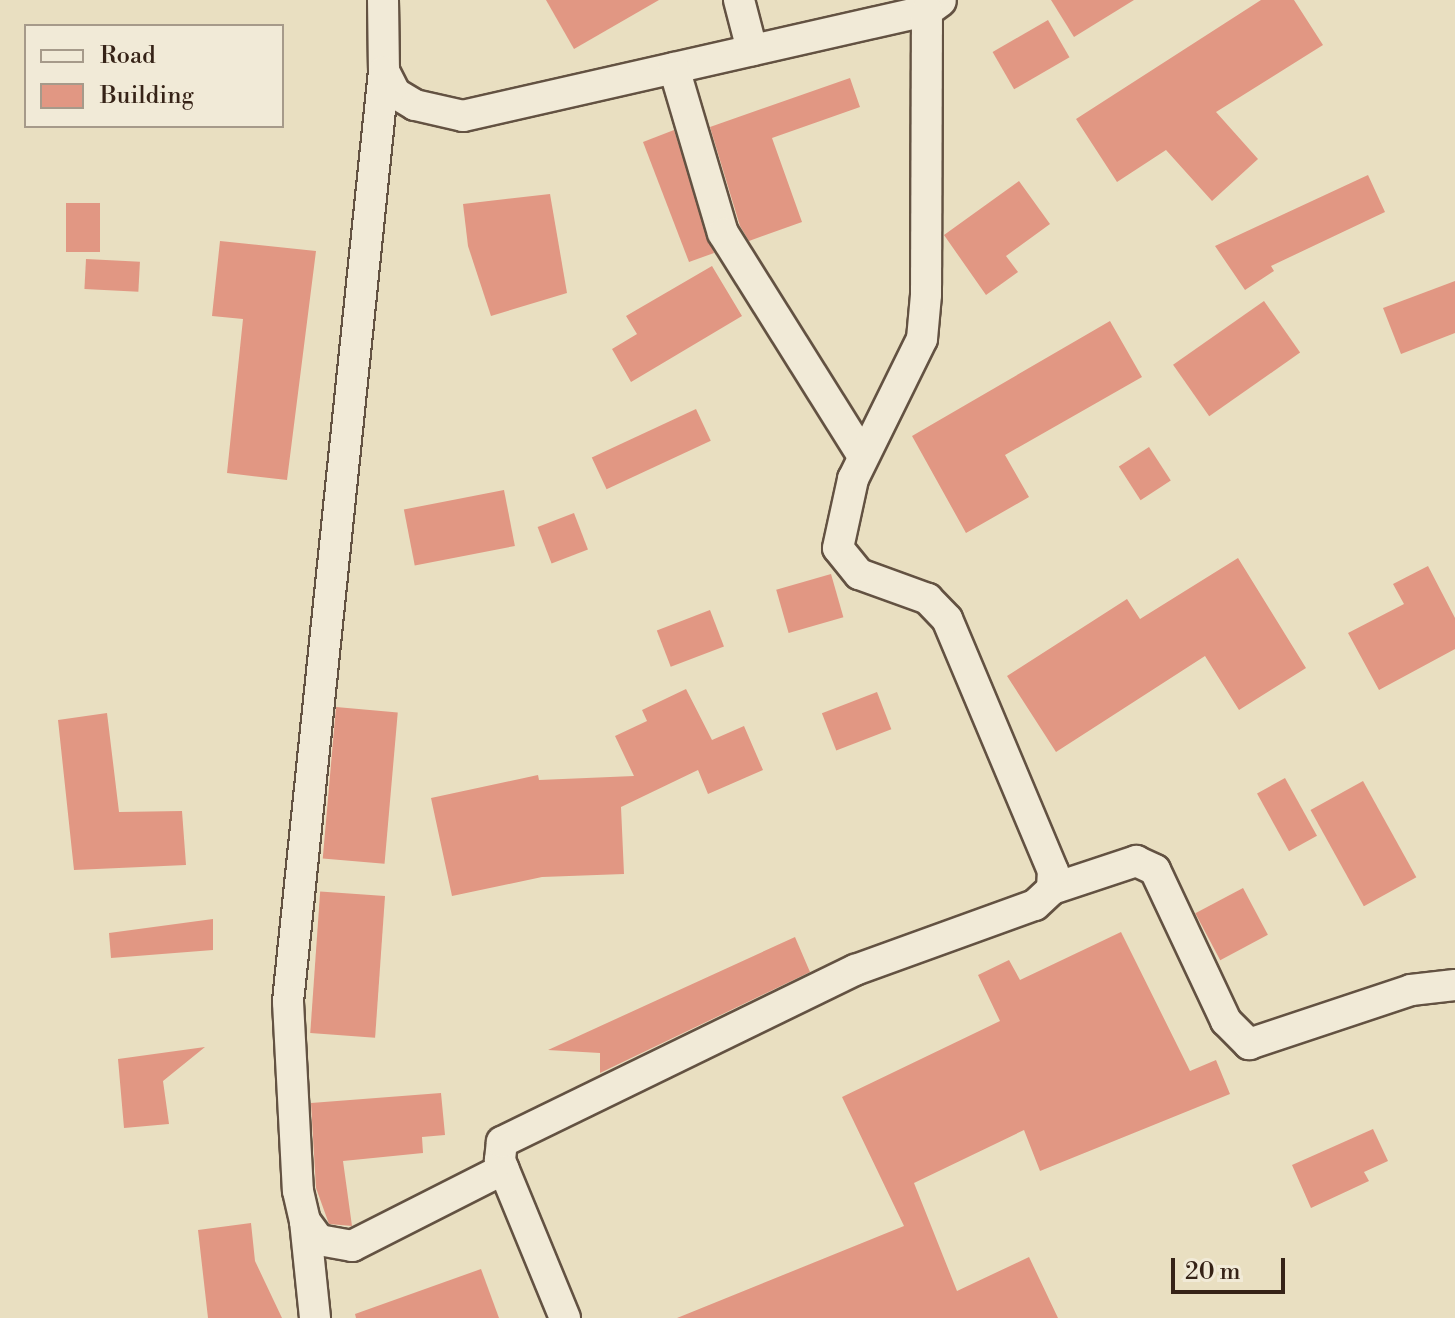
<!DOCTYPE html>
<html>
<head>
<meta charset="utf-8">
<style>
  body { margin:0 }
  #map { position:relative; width:1455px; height:1318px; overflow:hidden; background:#e9dfc1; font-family:"Libre Bodoni",serif }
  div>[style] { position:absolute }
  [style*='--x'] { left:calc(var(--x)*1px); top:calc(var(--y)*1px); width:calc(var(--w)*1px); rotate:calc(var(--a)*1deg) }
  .building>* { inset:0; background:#e19783; transform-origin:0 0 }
  .roads { filter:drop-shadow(2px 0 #635242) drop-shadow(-2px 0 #635242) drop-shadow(0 2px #635242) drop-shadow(0 -2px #635242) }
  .minor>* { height:30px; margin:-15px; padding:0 15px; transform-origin:15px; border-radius:15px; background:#f1ead7 }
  span { translate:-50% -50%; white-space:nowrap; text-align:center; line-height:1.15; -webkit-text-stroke:6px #f1ead7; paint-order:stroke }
  .legend { position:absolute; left:24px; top:24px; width:260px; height:104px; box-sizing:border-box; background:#f1ead7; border:2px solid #a69a8a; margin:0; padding:10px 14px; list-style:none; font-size:24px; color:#362317 }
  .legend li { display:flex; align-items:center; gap:16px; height:40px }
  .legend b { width:40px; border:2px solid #a69a8a }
  .scale { position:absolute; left:1171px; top:1258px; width:114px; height:36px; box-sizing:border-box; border:4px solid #362317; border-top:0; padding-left:10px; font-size:24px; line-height:28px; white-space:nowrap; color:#362317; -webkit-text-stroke:6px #f1ead7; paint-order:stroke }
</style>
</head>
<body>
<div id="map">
  <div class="building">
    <div style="clip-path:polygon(546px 0,659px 0,574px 49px)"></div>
    <div style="clip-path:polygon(1051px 0,1134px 0,1074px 37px)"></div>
    <div style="clip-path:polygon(1261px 0,1294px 0,1323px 45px,1216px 112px,1258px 159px,1212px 201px,1166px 150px,1117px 182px,1076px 119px)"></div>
    <div style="left:1048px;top:20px;width:43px;height:64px;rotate:60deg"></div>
    <div style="clip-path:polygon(850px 78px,860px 107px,772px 138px,802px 222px,749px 241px,740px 226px,710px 127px)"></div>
    <div style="clip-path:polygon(674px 130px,714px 253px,689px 262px,643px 142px)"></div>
    <div style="clip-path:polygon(1368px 175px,1385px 212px,1271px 266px,1274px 271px,1245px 290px,1215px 246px)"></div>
    <div style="clip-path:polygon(1019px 181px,1050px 224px,1006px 256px,1018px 272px,986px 295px,944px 235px)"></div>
    <div style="clip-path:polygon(550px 194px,567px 293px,491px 316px,468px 246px,463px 204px)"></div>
    <div style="left:66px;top:203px;width:34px;height:49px"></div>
    <div style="clip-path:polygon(220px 241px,316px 251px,287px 480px,227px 473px,243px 319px,212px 316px)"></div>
    <div style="left:86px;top:259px;width:54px;height:30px;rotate:3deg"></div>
    <div style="clip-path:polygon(712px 266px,742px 316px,631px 382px,612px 349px,637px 334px,626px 316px)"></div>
    <div style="clip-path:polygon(1455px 281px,1455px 333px,1401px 354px,1383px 308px)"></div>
    <div style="left:1264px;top:301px;width:63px;height:111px;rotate:55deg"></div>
    <div style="clip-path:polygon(1110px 321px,1142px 377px,1005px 455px,1029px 497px,966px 533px,912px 436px)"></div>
    <div style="left:696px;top:409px;width:35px;height:115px;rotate:65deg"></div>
    <div style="left:1149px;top:447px;width:40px;height:36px;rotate:57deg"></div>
    <div style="left:504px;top:490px;width:57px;height:102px;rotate:79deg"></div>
    <div style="left:574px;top:513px;width:39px;height:39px;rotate:69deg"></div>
    <div style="clip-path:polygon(1238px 558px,1306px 668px,1239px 710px,1205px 656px,1056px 752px,1007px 676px,1127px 599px,1140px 619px)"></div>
    <div style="clip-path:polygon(1428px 566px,1455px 618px,1455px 649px,1379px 690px,1348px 633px,1404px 604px,1393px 584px)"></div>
    <div style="left:831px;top:574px;width:45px;height:57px;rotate:74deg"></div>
    <div style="left:710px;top:610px;width:39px;height:57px;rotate:69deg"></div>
    <div style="clip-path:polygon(686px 689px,712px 740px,744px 726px,763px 770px,708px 794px,698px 770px,621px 807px,624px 874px,542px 877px,452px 896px,431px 798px,538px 775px,539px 780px,634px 776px,615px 736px,647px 721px,642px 710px)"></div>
    <div style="left:877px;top:692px;width:40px;height:59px;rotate:69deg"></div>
    <div style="left:336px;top:707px;width:62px;height:152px;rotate:5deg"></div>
    <div style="clip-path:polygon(107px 713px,119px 812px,182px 811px,186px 865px,74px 870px,58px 720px)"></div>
    <div style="left:1285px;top:778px;width:66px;height:32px;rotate:61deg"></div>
    <div style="left:1363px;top:781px;width:110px;height:60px;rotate:61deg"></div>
    <div style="left:1243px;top:888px;width:53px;height:54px;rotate:62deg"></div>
    <div style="left:385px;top:896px;width:142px;height:65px;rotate:94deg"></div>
    <div style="clip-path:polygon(213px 919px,213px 950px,111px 958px,109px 933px)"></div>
    <div style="clip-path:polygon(1121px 932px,1190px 1071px,1216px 1060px,1230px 1094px,1040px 1171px,1024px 1130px,914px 1183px,957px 1291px,1029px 1257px,1058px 1318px,677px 1318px,904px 1226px,842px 1097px,1000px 1021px,978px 975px,1009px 960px,1020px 980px)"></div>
    <div style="clip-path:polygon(795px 937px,810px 972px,600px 1073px,600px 1053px,548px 1050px)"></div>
    <div style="clip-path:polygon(205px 1047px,163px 1081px,169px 1124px,124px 1128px,118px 1059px)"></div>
    <div style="clip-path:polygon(441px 1093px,445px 1135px,422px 1137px,423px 1153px,343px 1161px,352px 1226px,329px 1224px,316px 1188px,311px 1103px)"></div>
    <div style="clip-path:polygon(1373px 1129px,1388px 1161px,1364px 1172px,1369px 1181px,1311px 1208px,1292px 1165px)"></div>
    <div style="clip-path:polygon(251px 1223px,255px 1261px,282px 1318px,208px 1318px,198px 1230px)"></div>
    <div style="clip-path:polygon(481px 1269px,499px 1318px,356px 1318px,355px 1314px)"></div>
  </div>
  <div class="roads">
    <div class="minor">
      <div style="--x:383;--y:0;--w:71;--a:89.2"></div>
      <div style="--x:384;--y:71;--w:25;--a:63"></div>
      <div style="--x:395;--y:93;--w:23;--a:31"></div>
      <div style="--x:415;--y:105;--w:49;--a:12.9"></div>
      <div style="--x:463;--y:116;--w:476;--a:-12.8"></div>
      <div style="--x:927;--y:11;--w:17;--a:-36"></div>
      <div style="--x:739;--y:0;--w:52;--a:75.4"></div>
      <div style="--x:674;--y:68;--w:172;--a:73.5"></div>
      <div style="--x:723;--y:233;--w:263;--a:57.9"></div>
      <div style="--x:384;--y:71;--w:936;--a:95.89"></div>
      <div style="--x:288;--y:1002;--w:189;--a:87"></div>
      <div style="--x:298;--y:1191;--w:31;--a:77"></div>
      <div style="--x:305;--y:1221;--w:24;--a:54"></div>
      <div style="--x:319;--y:1240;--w:34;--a:10"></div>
      <div style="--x:352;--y:1246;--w:170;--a:-26.9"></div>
      <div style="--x:1052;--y:889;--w:89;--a:-18.4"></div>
      <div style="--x:1136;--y:861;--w:21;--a:25"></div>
      <div style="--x:1155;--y:870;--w:167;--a:64.8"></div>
      <div style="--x:1226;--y:1021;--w:33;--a:45"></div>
      <div style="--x:1249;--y:1044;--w:171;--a:-18.4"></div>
      <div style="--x:1411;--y:990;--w:44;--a:-6.5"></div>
      <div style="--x:305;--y:1221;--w:98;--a:84.1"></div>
      <div style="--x:565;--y:1318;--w:171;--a:-112.4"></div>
      <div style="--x:500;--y:1160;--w:18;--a:-84"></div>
      <div style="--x:502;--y:1142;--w:393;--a:-26"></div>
      <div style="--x:855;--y:970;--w:191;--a:-19.9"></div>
      <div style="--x:1035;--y:905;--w:23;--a:-43"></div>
      <div style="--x:1052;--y:889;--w:18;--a:-87"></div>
      <div style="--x:1053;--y:871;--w:273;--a:-112.8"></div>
      <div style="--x:947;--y:619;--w:28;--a:-134"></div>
      <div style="--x:928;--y:599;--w:73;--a:-160.1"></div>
      <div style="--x:859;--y:574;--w:33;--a:-129"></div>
      <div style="--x:838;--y:548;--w:71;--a:-77.7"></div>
      <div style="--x:853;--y:479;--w:156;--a:-63.8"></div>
      <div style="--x:922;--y:339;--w:44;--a:-84.8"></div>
      <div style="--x:926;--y:295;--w:284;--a:-89.8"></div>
    </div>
  </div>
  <ul class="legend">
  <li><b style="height:10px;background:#f1ead7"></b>Road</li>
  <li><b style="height:22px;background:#e19783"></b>Building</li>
  </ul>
  <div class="scale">20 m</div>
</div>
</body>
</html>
